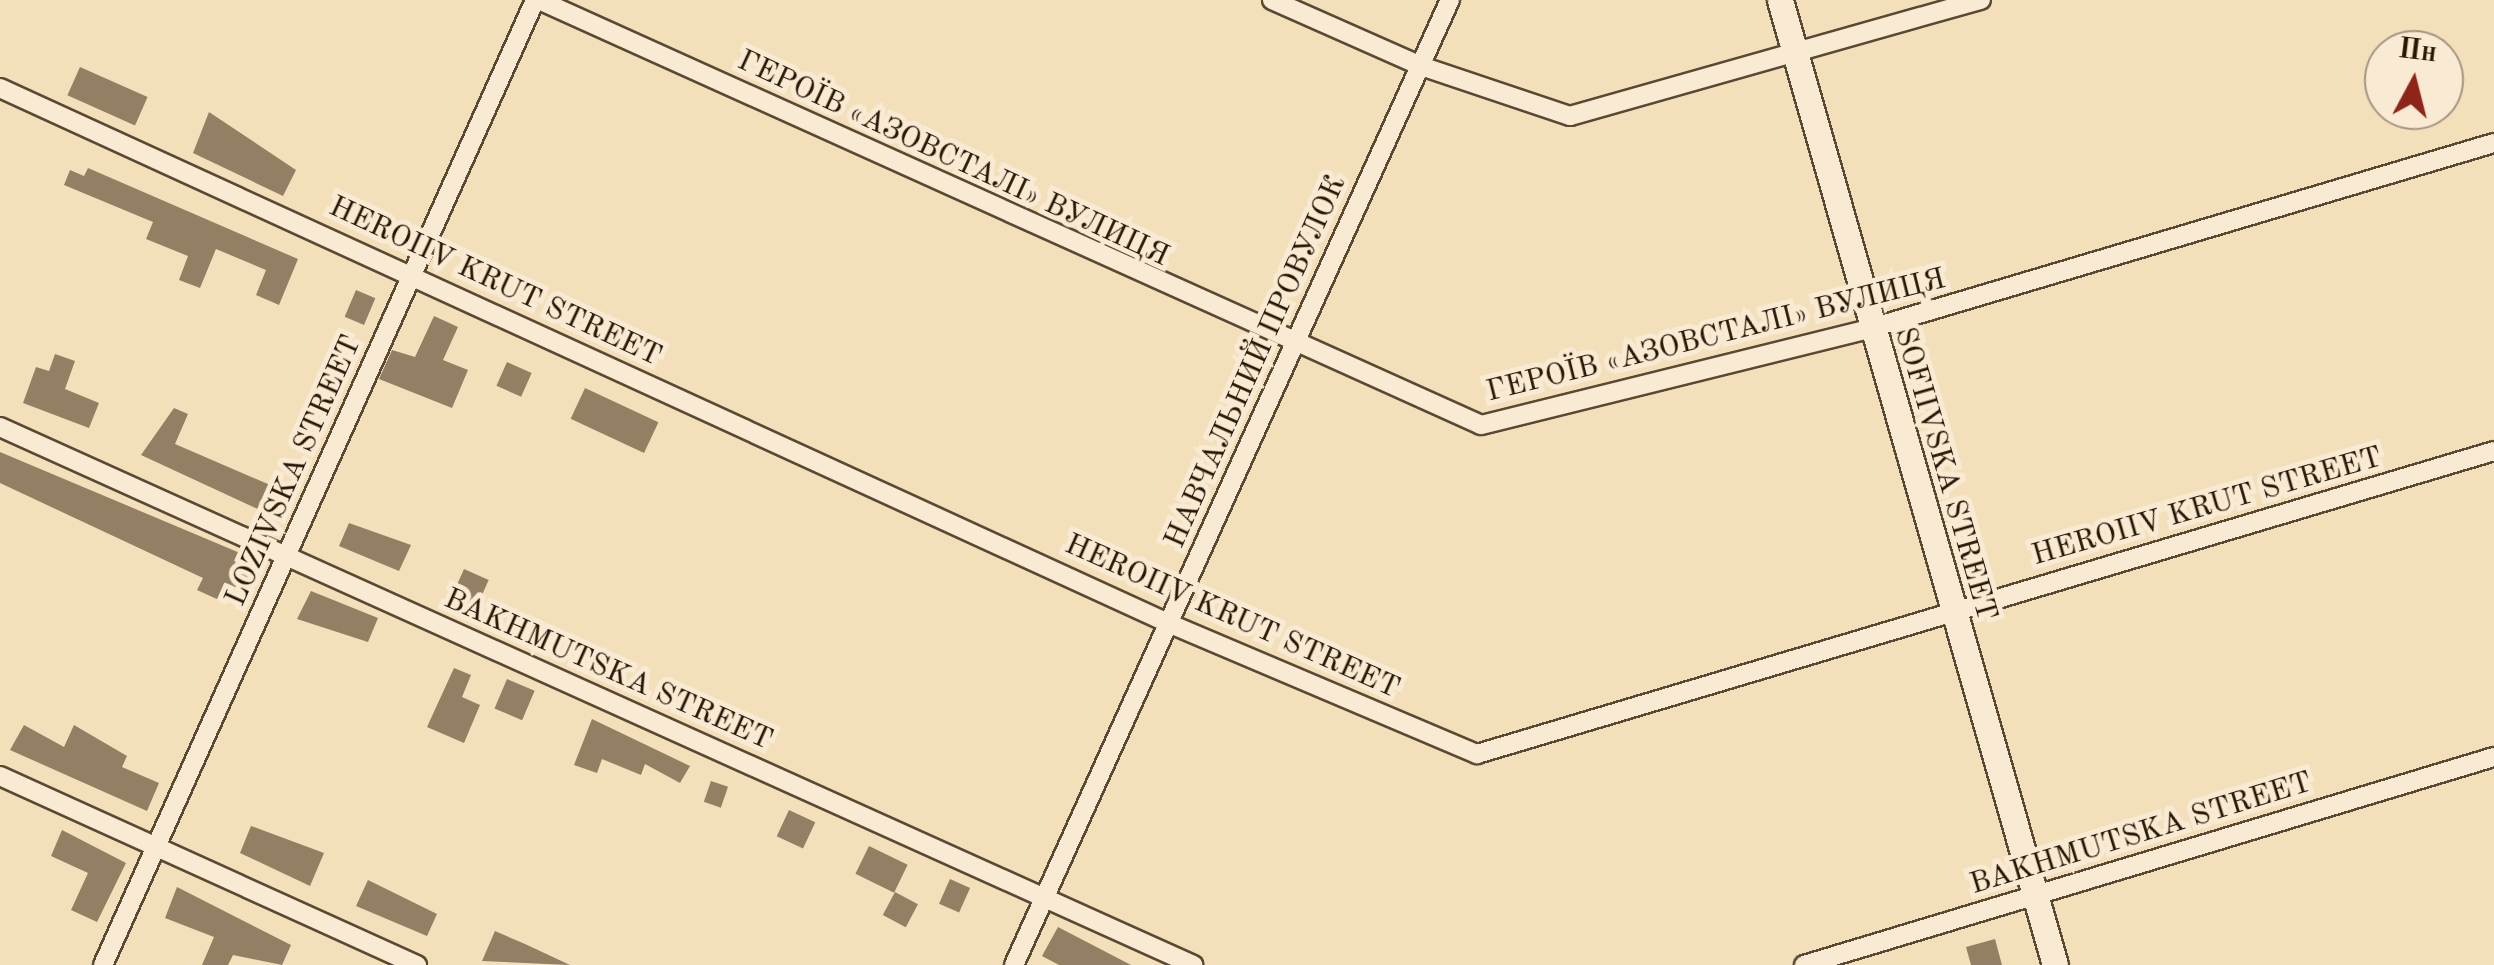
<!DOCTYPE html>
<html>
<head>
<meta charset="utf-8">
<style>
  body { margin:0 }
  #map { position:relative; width:2494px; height:965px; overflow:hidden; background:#f4dfbb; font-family:"Old Standard TT",serif }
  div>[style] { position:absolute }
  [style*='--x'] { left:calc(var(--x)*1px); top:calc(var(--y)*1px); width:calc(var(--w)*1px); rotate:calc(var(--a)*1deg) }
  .building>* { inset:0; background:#927f64; transform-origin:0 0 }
  .roads { filter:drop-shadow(2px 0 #5b4832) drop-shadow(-2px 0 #5b4832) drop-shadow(0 2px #5b4832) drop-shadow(0 -2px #5b4832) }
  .street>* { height:18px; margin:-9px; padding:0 9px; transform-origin:9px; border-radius:9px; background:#f8ead3 }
  .secondary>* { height:25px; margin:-12.5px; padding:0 12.5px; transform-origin:12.5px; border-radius:12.5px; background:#f8ead3 }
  span { translate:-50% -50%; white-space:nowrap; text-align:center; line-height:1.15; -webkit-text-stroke:10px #f8ead3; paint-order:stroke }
  .street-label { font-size:30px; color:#281605 }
  .north { position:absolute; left:2364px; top:30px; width:100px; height:100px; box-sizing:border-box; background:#f8ead3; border:2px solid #a59581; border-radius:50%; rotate:7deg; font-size:28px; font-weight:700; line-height:40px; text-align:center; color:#281605 }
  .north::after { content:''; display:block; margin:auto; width:35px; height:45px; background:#8f2418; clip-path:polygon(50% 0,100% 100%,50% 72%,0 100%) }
</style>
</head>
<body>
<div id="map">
  <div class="building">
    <div style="left:80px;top:67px;width:74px;height:31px;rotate:24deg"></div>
    <div style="clip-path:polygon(209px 112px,296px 170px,283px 196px,193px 153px)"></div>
    <div style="clip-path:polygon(88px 168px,298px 259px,279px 305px,256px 295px,266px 270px,216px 249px,200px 288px,179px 280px,188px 256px,146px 239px,153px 222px,64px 185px,70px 170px,84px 176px)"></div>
    <div style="left:356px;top:290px;width:21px;height:29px;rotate:23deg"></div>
    <div style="clip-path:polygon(434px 316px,458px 327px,443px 360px,468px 370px,452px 408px,379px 379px,392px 350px,415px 357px)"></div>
    <div style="clip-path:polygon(55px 354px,75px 361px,65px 389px,99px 403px,89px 428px,23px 403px,36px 367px,49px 371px)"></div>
    <div style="left:507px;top:362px;width:27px;height:26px;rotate:24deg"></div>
    <div style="left:585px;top:388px;width:81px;height:34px;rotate:25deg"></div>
    <div style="clip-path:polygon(174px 408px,188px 414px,175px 444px,284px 491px,273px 516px,141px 455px)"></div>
    <div style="clip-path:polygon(0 452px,240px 553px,234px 566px,251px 574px,244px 591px,226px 583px,219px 600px,197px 590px,203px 578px,0 483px)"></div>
    <div style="clip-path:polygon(349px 523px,411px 545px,399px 571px,339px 546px)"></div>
    <div style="left:464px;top:569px;width:27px;height:30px;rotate:24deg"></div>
    <div style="clip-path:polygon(311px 591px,378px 618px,368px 642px,297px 619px)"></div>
    <div style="clip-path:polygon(454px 668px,471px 675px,462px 697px,480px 705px,464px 743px,427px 727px)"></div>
    <div style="left:507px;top:679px;width:30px;height:32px;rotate:23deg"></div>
    <div style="clip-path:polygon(592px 719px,690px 766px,680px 783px,645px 764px,641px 775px,602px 759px,597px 773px,574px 765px)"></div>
    <div style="clip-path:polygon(24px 725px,64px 747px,74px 725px,127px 756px,122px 767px,159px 783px,147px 811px,10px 750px)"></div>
    <div style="left:711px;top:781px;width:18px;height:22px;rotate:19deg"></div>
    <div style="left:789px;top:810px;width:29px;height:29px;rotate:25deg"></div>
    <div style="clip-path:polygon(251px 826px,324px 853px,310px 886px,240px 853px)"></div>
    <div style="clip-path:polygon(62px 830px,126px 863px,97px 922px,71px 910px,88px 873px,51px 856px)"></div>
    <div style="left:869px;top:846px;width:43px;height:31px;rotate:26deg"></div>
    <div style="left:950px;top:879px;width:22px;height:27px;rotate:24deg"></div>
    <div style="clip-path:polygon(368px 880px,437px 914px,427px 936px,356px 906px)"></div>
    <div style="clip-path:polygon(177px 887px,291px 945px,282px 965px,233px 955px,228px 965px,202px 965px,214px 937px,165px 918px)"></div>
    <div style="left:895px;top:892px;width:26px;height:26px;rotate:28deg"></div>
    <div style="clip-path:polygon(1058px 927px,1131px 965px,1059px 965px,1042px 956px)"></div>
    <div style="clip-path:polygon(495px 931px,525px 944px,570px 965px,482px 961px)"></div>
    <div style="clip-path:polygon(1995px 939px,2002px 965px,1971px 965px,1966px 947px)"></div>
  </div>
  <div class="roads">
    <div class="street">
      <div style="--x:539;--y:0;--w:1033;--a:24.28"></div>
      <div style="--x:1481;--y:425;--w:399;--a:-13.9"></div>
      <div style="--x:1868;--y:329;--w:653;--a:-16.55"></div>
      <div style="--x:1272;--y:0;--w:163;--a:23.9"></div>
      <div style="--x:1421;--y:66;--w:157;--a:18.6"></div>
      <div style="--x:1570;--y:116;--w:427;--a:-15.8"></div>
      <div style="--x:0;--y:88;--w:1285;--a:24.61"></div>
      <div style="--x:1168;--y:623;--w:336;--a:23"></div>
      <div style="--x:1477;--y:754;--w:1061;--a:-16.59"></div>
      <div style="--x:0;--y:427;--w:1309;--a:24.27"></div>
      <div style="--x:0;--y:776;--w:458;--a:24.4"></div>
      <div style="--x:103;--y:965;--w:1057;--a:-65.88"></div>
      <div style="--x:1014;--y:965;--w:1059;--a:-65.69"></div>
      <div style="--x:1804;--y:965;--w:721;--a:-16.78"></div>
    </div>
    <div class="secondary">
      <div style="--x:1780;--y:0;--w:1003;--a:74.09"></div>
    </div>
  </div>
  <div class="street-label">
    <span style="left:953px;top:159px;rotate:25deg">ГЕРОЇВ «АЗОВСТАЛІ» ВУЛИЦЯ</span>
    <span style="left:495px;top:282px;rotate:25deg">HEROIIV KRUT STREET</span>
    <span style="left:1716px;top:336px;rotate:-14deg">ГЕРОЇВ «АЗОВСТАЛІ» ВУЛИЦЯ</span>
    <span style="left:1256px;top:362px;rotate:-66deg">НАВЧАЛЬНИЙ ПРОВУЛОК</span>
    <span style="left:294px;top:471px;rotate:-66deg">LOZIVSKA STREET</span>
    <span style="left:1945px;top:474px;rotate:74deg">SOFIIVSKA STREET</span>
    <span style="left:2207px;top:507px;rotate:-16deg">HEROIIV KRUT STREET</span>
    <span style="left:1232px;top:617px;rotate:24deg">HEROIIV KRUT STREET</span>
    <span style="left:608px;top:670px;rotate:24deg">BAKHMUTSKA STREET</span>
    <span style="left:2141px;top:834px;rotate:-17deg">BAKHMUTSKA STREET</span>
  </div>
  <div class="north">Пн</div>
</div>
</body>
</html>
